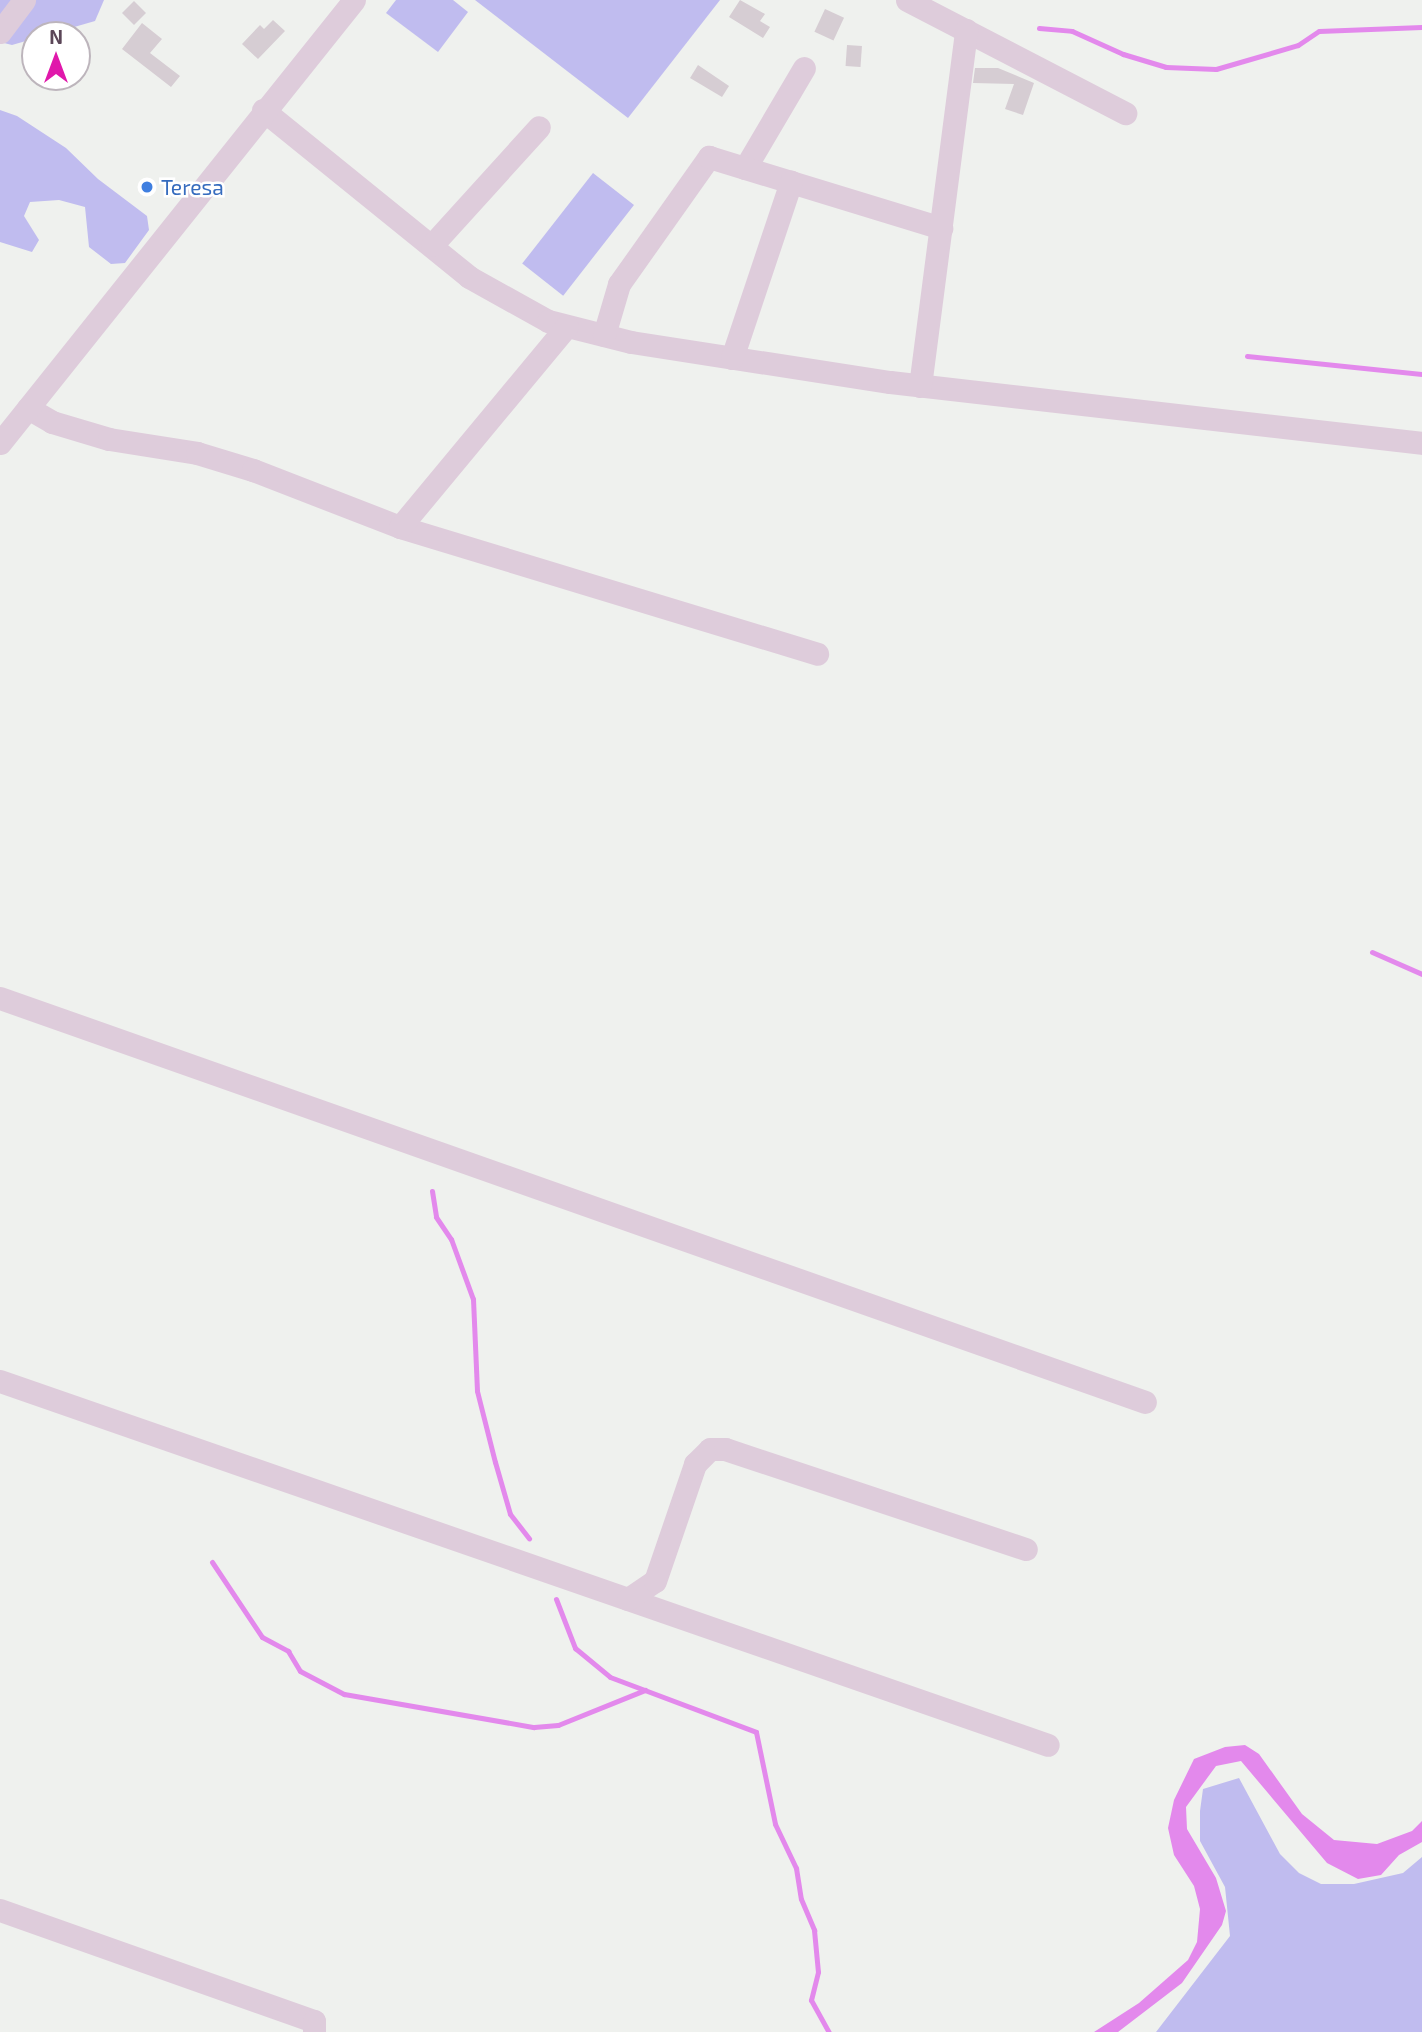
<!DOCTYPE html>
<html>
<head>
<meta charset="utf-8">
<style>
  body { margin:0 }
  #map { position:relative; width:1422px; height:2032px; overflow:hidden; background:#eff1ee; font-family:"Exo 2",sans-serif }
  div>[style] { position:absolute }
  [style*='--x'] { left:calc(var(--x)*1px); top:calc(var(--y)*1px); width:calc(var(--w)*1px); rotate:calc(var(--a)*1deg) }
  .green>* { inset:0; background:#c0bcef; transform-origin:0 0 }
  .water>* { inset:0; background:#e389ec }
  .stream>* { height:5px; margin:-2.5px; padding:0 2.5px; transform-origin:2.5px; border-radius:2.5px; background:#e389ec }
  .building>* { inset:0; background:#d6cdd3; transform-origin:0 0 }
  .minor>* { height:23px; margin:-11.5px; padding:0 11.5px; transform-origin:11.5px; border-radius:11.5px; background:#deccdb }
  .dots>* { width:19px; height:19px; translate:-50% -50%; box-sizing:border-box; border:4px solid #fff; border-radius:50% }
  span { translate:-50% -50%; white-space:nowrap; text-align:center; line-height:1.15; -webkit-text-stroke:5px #fff; paint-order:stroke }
  .shop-label { font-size:21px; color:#366cbe }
  .left { translate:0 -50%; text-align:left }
  .north { position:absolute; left:21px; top:21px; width:70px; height:70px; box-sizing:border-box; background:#fff; border:2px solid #bdb5bc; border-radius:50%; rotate:0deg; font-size:19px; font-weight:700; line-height:28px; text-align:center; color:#5b4658 }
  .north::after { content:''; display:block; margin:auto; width:24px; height:32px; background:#e018ab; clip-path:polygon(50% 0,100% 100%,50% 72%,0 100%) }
</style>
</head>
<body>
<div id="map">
  <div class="green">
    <div style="clip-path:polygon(0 0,104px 0,95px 21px,12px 45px,0 42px)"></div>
    <div style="clip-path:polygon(396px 0,453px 0,468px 12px,438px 52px,386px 13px)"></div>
    <div style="clip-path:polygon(475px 0,720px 0,628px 118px)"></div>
    <div style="clip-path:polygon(0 110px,17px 116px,66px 148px,98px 179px,147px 216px,149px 230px,125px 263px,111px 264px,89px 247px,85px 207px,59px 200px,30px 202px,24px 216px,39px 240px,32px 252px,0 242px)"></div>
    <div style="left:593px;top:173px;width:52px;height:115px;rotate:38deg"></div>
    <div style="clip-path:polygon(1239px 1778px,1280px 1854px,1299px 1873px,1321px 1884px,1354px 1884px,1403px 1873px,1422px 1857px,1422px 2032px,1156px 2032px,1230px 1936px,1225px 1887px,1200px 1841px,1200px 1811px,1203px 1789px)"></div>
  </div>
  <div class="water">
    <div style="clip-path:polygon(1245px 1745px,1259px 1754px,1302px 1814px,1334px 1840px,1377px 1844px,1412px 1831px,1422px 1821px,1422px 1842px,1399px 1855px,1381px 1875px,1358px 1879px,1327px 1863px,1241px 1761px,1216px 1766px,1186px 1807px,1187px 1829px,1216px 1878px,1226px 1911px,1222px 1925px,1182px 1983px,1118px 2032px,1094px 2032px,1139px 2003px,1188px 1960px,1197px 1942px,1200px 1909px,1194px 1886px,1174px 1855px,1168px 1828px,1174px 1800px,1194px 1759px,1225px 1747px)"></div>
  </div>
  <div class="stream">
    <div style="--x:1039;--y:28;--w:33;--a:5"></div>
    <div style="--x:1072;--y:31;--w:56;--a:24.3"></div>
    <div style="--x:1123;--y:54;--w:45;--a:16.8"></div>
    <div style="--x:1166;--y:67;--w:50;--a:2.3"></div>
    <div style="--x:1216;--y:69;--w:85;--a:-16.3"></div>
    <div style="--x:1298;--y:45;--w:25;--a:-34"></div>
    <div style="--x:1319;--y:31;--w:103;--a:-2.2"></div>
    <div style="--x:1247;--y:356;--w:176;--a:5.9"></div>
    <div style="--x:1372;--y:952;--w:55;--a:23.7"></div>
    <div style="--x:432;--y:1191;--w:26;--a:81"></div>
    <div style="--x:436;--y:1217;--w:27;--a:56"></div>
    <div style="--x:451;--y:1239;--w:64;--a:69.9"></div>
    <div style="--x:473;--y:1299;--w:92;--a:87.5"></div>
    <div style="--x:477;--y:1391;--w:73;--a:75.8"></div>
    <div style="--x:495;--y:1462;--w:54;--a:73.9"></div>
    <div style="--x:510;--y:1514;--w:31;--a:52"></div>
    <div style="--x:212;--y:1562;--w:90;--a:56.3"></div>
    <div style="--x:262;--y:1637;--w:30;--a:28"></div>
    <div style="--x:288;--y:1651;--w:23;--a:59"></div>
    <div style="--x:300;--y:1671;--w:50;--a:27.6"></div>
    <div style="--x:344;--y:1694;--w:193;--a:9.9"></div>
    <div style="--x:534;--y:1727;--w:24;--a:-5"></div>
    <div style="--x:558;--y:1725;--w:94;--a:-21.9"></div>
    <div style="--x:556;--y:1599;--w:53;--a:68.8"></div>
    <div style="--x:575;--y:1648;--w:45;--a:39.6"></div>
    <div style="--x:610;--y:1677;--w:156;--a:20.6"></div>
    <div style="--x:756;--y:1732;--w:94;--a:78.3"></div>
    <div style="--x:775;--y:1824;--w:49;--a:64.5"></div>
    <div style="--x:796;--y:1868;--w:31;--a:81"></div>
    <div style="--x:801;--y:1899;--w:34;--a:67"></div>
    <div style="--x:814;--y:1930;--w:42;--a:84.6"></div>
    <div style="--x:818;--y:1972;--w:29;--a:104"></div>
    <div style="--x:811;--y:2000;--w:37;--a:61"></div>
  </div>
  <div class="building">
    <div style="clip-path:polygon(740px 0,765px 14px,760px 21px,770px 27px,763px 38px,729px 17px)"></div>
    <div style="left:134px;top:1px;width:17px;height:17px;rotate:45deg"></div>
    <div style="left:825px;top:9px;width:21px;height:25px;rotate:25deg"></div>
    <div style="clip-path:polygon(273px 20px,285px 31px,258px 59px,242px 44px,260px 25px,264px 29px)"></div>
    <div style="clip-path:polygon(142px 23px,162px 39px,150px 53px,180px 76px,171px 87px,122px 49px)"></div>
    <div style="left:847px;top:45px;width:15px;height:21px;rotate:4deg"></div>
    <div style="clip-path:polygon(698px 65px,729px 86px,722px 97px,690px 78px)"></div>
    <div style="clip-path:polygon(975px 68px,998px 68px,1034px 83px,1023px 115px,1005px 109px,1014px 84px,973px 83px)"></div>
  </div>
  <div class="minor">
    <div style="--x:907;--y:0;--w:246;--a:27.4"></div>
    <div style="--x:0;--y:32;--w:40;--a:-53"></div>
    <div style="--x:263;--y:110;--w:265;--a:39"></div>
    <div style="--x:469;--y:277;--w:90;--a:29.1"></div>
    <div style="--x:548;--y:321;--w:86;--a:14.2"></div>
    <div style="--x:631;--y:342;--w:262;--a:8.8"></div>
    <div style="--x:890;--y:382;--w:535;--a:6.54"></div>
    <div style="--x:745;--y:168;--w:116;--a:-59.5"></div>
    <div style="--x:432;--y:245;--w:159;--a:-47.8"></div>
    <div style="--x:604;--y:335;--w:53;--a:-73.6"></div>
    <div style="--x:619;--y:284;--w:156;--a:-54.7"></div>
    <div style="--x:709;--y:157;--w:243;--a:17"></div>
    <div style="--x:732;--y:358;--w:186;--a:-71.5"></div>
    <div style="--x:920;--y:386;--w:359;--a:-82.6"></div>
    <div style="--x:28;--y:408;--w:28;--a:30"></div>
    <div style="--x:52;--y:422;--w:59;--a:16.6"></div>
    <div style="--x:109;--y:439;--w:89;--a:9"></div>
    <div style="--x:197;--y:453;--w:59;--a:16.9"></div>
    <div style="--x:253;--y:470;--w:158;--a:21.2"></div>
    <div style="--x:400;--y:527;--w:436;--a:16.9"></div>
    <div style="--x:0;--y:443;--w:567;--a:-51.37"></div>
    <div style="--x:400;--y:527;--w:261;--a:-50.3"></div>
    <div style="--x:0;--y:998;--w:1214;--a:19.43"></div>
    <div style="--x:0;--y:1381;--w:1109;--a:19.15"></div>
    <div style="--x:628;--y:1599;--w:32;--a:-34"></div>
    <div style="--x:655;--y:1581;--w:124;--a:-71.1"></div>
    <div style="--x:695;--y:1464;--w:21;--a:-45"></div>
    <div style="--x:710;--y:1449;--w:15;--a:0"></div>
    <div style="--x:725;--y:1449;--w:317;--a:18.4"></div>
    <div style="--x:0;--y:1910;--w:333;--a:19.5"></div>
    <div style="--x:314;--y:2021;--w:11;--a:90"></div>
  </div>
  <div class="dots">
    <div style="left:147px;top:187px;background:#3f7fe0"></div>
  </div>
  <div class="shop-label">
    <span class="left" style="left:161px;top:187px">Teresa</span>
  </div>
  <div class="north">N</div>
</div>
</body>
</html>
